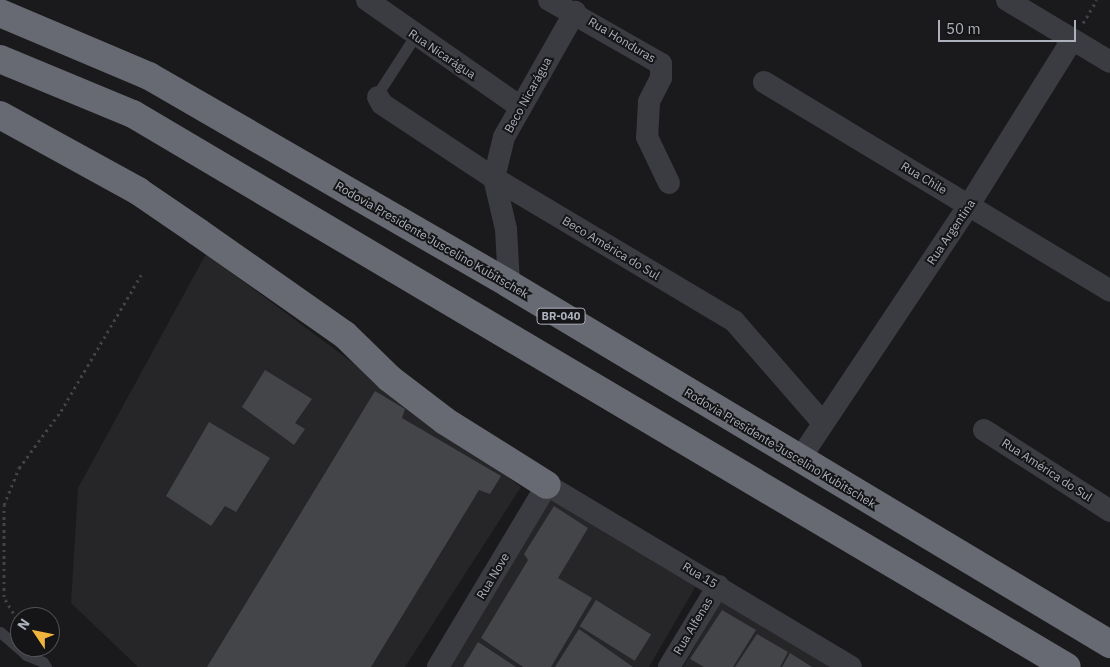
<!DOCTYPE html>
<html>
<head>
<meta charset="utf-8">
<style>
  body { margin:0 }
  #map { position:relative; width:1110px; height:667px; overflow:hidden; background:#1a1a1c; font-family:"IBM Plex Sans",sans-serif }
  div>[style] { position:absolute }
  [style*='--x'] { left:calc(var(--x)*1px); top:calc(var(--y)*1px); width:calc(var(--w)*1px); rotate:calc(var(--a)*1deg) }
  .built>* { inset:0; background:#262629 }
  .building>* { inset:0; background:#444549; transform-origin:0 0 }
  .path>* { height:3px; margin-top:-1.5px; transform-origin:0; background:repeating-linear-gradient(90deg,#414348 0 2.5px,transparent 0 6.5px) }
  .lane>* { height:11px; margin:-5.5px; padding:0 5.5px; transform-origin:5.5px; border-radius:5.5px; background:#3b3c41 }
  .street>* { height:22px; margin:-11px; padding:0 11px; transform-origin:11px; border-radius:11px; background:#3b3c41 }
  .highway>* { height:28px; margin:-14px; padding:0 14px; transform-origin:14px; border-radius:14px; background:#676a72 }
  span { translate:-50% -50%; white-space:nowrap; text-align:center; line-height:1.15; -webkit-text-stroke:4px #151517; paint-order:stroke }
  .shield-label span { padding:1px 4px; background:#151517; border:1px solid; border-radius:4px; -webkit-text-stroke-width:0 }
  .shield-label { font-size:11px; color:#adb1bc; font-weight:700 }
  .street-label { font-size:12px; color:#adb1bc }
  .north { position:absolute; left:10px; top:607px; width:50px; height:50px; box-sizing:border-box; background:#151517; border:1px solid #525359; border-radius:50%; rotate:304deg; font-size:14px; font-weight:700; line-height:20px; text-align:center; color:#adb1bc }
  .north::after { content:''; display:block; margin:auto; width:18px; height:22px; background:#f1b43d; clip-path:polygon(50% 0,100% 100%,50% 72%,0 100%) }
  .scale { position:absolute; left:938px; top:20px; width:138px; height:22px; box-sizing:border-box; border:2px solid #adb1bc; border-top:0; padding-left:6px; font-size:15px; line-height:18px; white-space:nowrap; color:#adb1bc; -webkit-text-stroke:4px #151517; paint-order:stroke }
</style>
</head>
<body>
<div id="map">
  <div class="built">
    <div style="clip-path:polygon(206px 254px,521px 487px,405px 667px,138px 667px,71px 603px,78px 488px)"></div>
    <div style="clip-path:polygon(552px 495px,697px 584px,649px 667px,449px 667px)"></div>
    <div style="clip-path:polygon(722px 600px,831px 667px,683px 667px)"></div>
  </div>
  <div class="building">
    <div style="clip-path:polygon(265px 370px,312px 399px,295px 423px,305px 429px,294px 445px,242px 407px)"></div>
    <div style="clip-path:polygon(375px 391px,405px 409px,402px 418px,501px 476px,490px 494px,479px 490px,371px 667px,207px 667px)"></div>
    <div style="clip-path:polygon(209px 422px,270px 458px,236px 512px,225px 506px,211px 526px,166px 496px)"></div>
    <div style="clip-path:polygon(554px 506px,588px 528px,558px 578px,592px 598px,551px 667px,523px 667px,481px 638px,528px 560px,524px 554px)"></div>
    <div style="left:596px;top:600px;width:65px;height:31px;rotate:32deg"></div>
    <div style="clip-path:polygon(722px 610px,756px 630px,733px 667px,704px 667px,690px 659px)"></div>
    <div style="clip-path:polygon(579px 629px,633px 667px,555px 667px)"></div>
    <div style="clip-path:polygon(757px 634px,788px 652px,780px 667px,735px 667px)"></div>
    <div style="clip-path:polygon(478px 642px,516px 667px,463px 667px)"></div>
    <div style="clip-path:polygon(790px 653px,812px 667px,782px 667px)"></div>
  </div>
  <div class="path">
    <div style="--x:1083;--y:23;--w:27;--a:-59"></div>
    <div style="--x:20;--y:624;--w:31;--a:-121"></div>
    <div style="--x:4;--y:597;--w:92;--a:-90"></div>
    <div style="--x:4;--y:505;--w:40;--a:-68"></div>
    <div style="--x:19;--y:468;--w:71;--a:-53.6"></div>
    <div style="--x:61;--y:411;--w:158;--a:-59.5"></div>
  </div>
  <div class="lane">
    <div style="--x:378;--y:97;--w:7;--a:-74"></div>
    <div style="--x:380;--y:90;--w:64;--a:-57.1"></div>
    <div style="--x:0;--y:632;--w:35;--a:41"></div>
    <div style="--x:26;--y:655;--w:18;--a:22"></div>
    <div style="--x:43;--y:662;--w:6;--a:59"></div>
  </div>
  <div class="street">
    <div style="--x:367;--y:0;--w:185;--a:34.9"></div>
    <div style="--x:549;--y:0;--w:129;--a:29.7"></div>
    <div style="--x:661;--y:64;--w:14;--a:90"></div>
    <div style="--x:661;--y:78;--w:27;--a:117"></div>
    <div style="--x:649;--y:102;--w:35;--a:93"></div>
    <div style="--x:647;--y:137;--w:51;--a:64.4"></div>
    <div style="--x:1007;--y:0;--w:120;--a:31"></div>
    <div style="--x:764;--y:82;--w:404;--a:31.1"></div>
    <div style="--x:378;--y:97;--w:8;--a:60"></div>
    <div style="--x:382;--y:104;--w:134;--a:33.5"></div>
    <div style="--x:494;--y:178;--w:279;--a:30.8"></div>
    <div style="--x:734;--y:321;--w:135;--a:48.9"></div>
    <div style="--x:509;--y:284;--w:55;--a:-93.1"></div>
    <div style="--x:506;--y:229;--w:52;--a:-103.2"></div>
    <div style="--x:494;--y:178;--w:42;--a:-76.3"></div>
    <div style="--x:504;--y:137;--w:144;--a:-60.4"></div>
    <div style="--x:984;--y:430;--w:150;--a:32.7"></div>
    <div style="--x:799;--y:460;--w:306;--a:-56.3"></div>
    <div style="--x:969;--y:205;--w:195;--a:-58"></div>
    <div style="--x:438;--y:667;--w:212;--a:-59.1"></div>
    <div style="--x:547;--y:485;--w:354;--a:30.9"></div>
    <div style="--x:669;--y:667;--w:95;--a:-58.8"></div>
  </div>
  <div class="highway">
    <div style="--x:0;--y:13;--w:162;--a:22.9"></div>
    <div style="--x:149;--y:76;--w:416;--a:30"></div>
    <div style="--x:509;--y:284;--w:701;--a:30.92"></div>
    <div style="--x:0;--y:59;--w:144;--a:22.5"></div>
    <div style="--x:133;--y:114;--w:1085;--a:30.63"></div>
    <div style="--x:0;--y:115;--w:158;--a:28.8"></div>
    <div style="--x:138;--y:191;--w:73;--a:34.3"></div>
    <div style="--x:198;--y:232;--w:179;--a:35"></div>
    <div style="--x:345;--y:335;--w:62;--a:44.3"></div>
    <div style="--x:389;--y:378;--w:71;--a:37.5"></div>
    <div style="--x:445;--y:421;--w:120;--a:32.1"></div>
  </div>
  <div class="shield-label">
    <span style="left:561px;top:316px">BR-040</span>
  </div>
  <div class="street-label">
    <span style="left:622px;top:40px;rotate:31deg">Rua Honduras</span>
    <span style="left:442px;top:54px;rotate:34deg">Rua Nicarágua</span>
    <span style="left:528px;top:95px;rotate:-61deg">Beco Nicarágua</span>
    <span style="left:924px;top:178px;rotate:31deg">Rua Chile</span>
    <span style="left:951px;top:232px;rotate:-56deg">Rua Argentina</span>
    <span style="left:432px;top:240px;rotate:30deg">Rodovia Presidente Juscelino Kubitschek</span>
    <span style="left:611px;top:248px;rotate:31deg">Beco América do Sul</span>
    <span style="left:780px;top:448px;rotate:31deg">Rodovia Presidente Juscelino Kubitschek</span>
    <span style="left:1047px;top:470px;rotate:33deg">Rua América do Sul</span>
    <span style="left:700px;top:575px;rotate:31deg">Rua 15</span>
    <span style="left:493px;top:576px;rotate:-59deg">Rua Nove</span>
    <span style="left:693px;top:626px;rotate:-59deg">Rua Alfenas</span>
  </div>
  <div class="north">N</div>
  <div class="scale">50 m</div>
</div>
</body>
</html>
